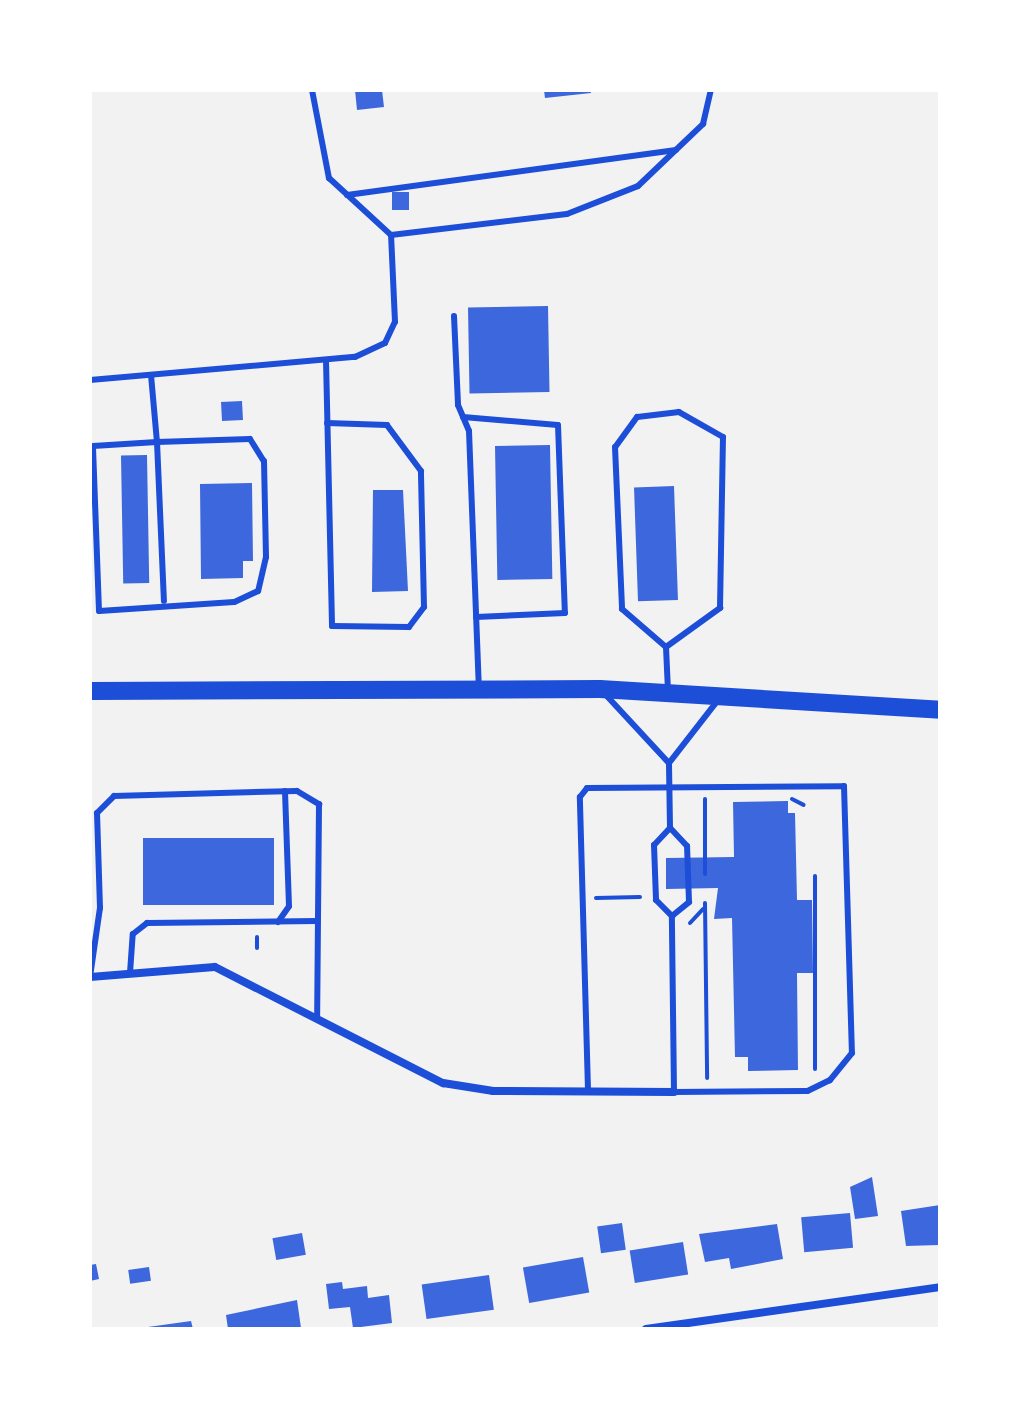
<!DOCTYPE html>
<html>
<head>
<meta charset="utf-8">
<style>
  body { margin:0 }
  #map { position:relative; width:1030px; height:1419px; overflow:hidden; background:#f2f2f2; font-family:"IBM Plex Sans",sans-serif }
  div>[style] { position:absolute }
  [style*='--x'] { left:calc(var(--x)*1px); top:calc(var(--y)*1px); width:calc(var(--w)*1px); rotate:calc(var(--a)*1deg) }
  .building>* { inset:0; background:#3d67dc; transform-origin:0 0 }
  .path>* { height:4px; margin:-2px; padding:0 2px; transform-origin:2px; border-radius:2px; background:#1d4ed8 }
  .service>* { height:6px; margin:-3px; padding:0 3px; transform-origin:3px; border-radius:3px; background:#1d4ed8 }
  .minor>* { height:8px; margin:-4px; padding:0 4px; transform-origin:4px; border-radius:4px; background:#1d4ed8 }
  .primary>* { height:18px; margin:-9px; padding:0 9px; transform-origin:9px; border-radius:9px; background:#1d4ed8 }
  span { translate:-50% -50%; white-space:nowrap; text-align:center; line-height:1.15; -webkit-text-stroke:6px #fff; paint-order:stroke }
  .frame { position:absolute; inset:0; border:92px solid #fff; pointer-events:none }
</style>
</head>
<body>
<div id="map">
  <div class="building">
    <div style="clip-path:polygon(355px 90px,382px 90px,384px 107px,357px 110px)"></div>
    <div style="clip-path:polygon(544px 90px,590px 90px,591px 93px,545px 98px)"></div>
    <div style="left:392px;top:192px;width:17px;height:18px"></div>
    <div style="left:548px;top:306px;width:86px;height:80px;rotate:89deg"></div>
    <div style="left:242px;top:401px;width:19px;height:21px;rotate:87deg"></div>
    <div style="left:550px;top:445px;width:134px;height:55px;rotate:89deg"></div>
    <div style="left:147px;top:455px;width:128px;height:26px;rotate:89deg"></div>
    <div style="clip-path:polygon(252px 483px,253px 561px,243px 561px,243px 578px,201px 579px,200px 484px)"></div>
    <div style="left:674px;top:486px;width:114px;height:40px;rotate:88deg"></div>
    <div style="clip-path:polygon(373px 490px,403px 490px,408px 591px,372px 592px)"></div>
    <div style="clip-path:polygon(788px 801px,788px 813px,795px 813px,797px 900px,812px 900px,813px 973px,797px 973px,798px 1070px,748px 1071px,748px 1057px,735px 1057px,732px 918px,714px 919px,718px 888px,666px 889px,666px 858px,734px 857px,733px 802px)"></div>
    <div style="left:274px;top:838px;width:67px;height:131px;rotate:90deg"></div>
    <div style="clip-path:polygon(872px 1177px,878px 1216px,855px 1219px,850px 1187px)"></div>
    <div style="clip-path:polygon(940px 1205px,939px 1245px,906px 1246px,901px 1211px)"></div>
    <div style="left:850px;top:1213px;width:35px;height:49px;rotate:85deg"></div>
    <div style="left:622px;top:1223px;width:27px;height:25px;rotate:82deg"></div>
    <div style="clip-path:polygon(777px 1224px,783px 1259px,731px 1269px,729px 1258px,705px 1262px,699px 1234px)"></div>
    <div style="left:302px;top:1233px;width:22px;height:30px;rotate:80deg"></div>
    <div style="left:683px;top:1242px;width:33px;height:54px;rotate:81deg"></div>
    <div style="left:583px;top:1257px;width:36px;height:61px;rotate:80deg"></div>
    <div style="clip-path:polygon(96px 1264px,99px 1279px,90px 1281px,90px 1265px)"></div>
    <div style="left:149px;top:1267px;width:14px;height:21px;rotate:82deg"></div>
    <div style="left:489px;top:1275px;width:35px;height:68px;rotate:82deg"></div>
    <div style="clip-path:polygon(342px 1282px,343px 1289px,367px 1286px,368px 1298px,389px 1295px,392px 1323px,353px 1328px,350px 1307px,329px 1309px,326px 1284px)"></div>
    <div style="clip-path:polygon(297px 1300px,301px 1328px,228px 1329px,226px 1315px)"></div>
    <div style="clip-path:polygon(191px 1321px,193px 1329px,148px 1329px,148px 1327px)"></div>
  </div>
  <div class="path">
    <div style="--x:705;--y:799;--w:75;--a:90"></div>
    <div style="--x:792;--y:799;--w:13;--a:27"></div>
    <div style="--x:596;--y:898;--w:44;--a:-1.3"></div>
    <div style="--x:705;--y:903;--w:175;--a:89.3"></div>
    <div style="--x:690;--y:923;--w:19;--a:-47"></div>
    <div style="--x:257;--y:937;--w:11;--a:90"></div>
    <div style="--x:815;--y:1069;--w:193;--a:-90"></div>
  </div>
  <div class="service">
    <div style="--x:312;--y:90;--w:90;--a:79.1"></div>
    <div style="--x:329;--y:178;--w:84;--a:42.6"></div>
    <div style="--x:347;--y:195;--w:332;--a:-7.8"></div>
    <div style="--x:454;--y:316;--w:89;--a:87.4"></div>
    <div style="--x:458;--y:405;--w:28;--a:67"></div>
    <div style="--x:469;--y:431;--w:257;--a:87.8"></div>
    <div style="--x:326;--y:360;--w:266;--a:88.7"></div>
    <div style="--x:332;--y:626;--w:77;--a:0.7"></div>
    <div style="--x:409;--y:627;--w:25;--a:-53"></div>
    <div style="--x:424;--y:607;--w:136;--a:-91.3"></div>
    <div style="--x:421;--y:471;--w:57;--a:-126.5"></div>
    <div style="--x:387;--y:425;--w:60;--a:-178.1"></div>
    <div style="--x:151;--y:375;--w:67;--a:84.9"></div>
    <div style="--x:157;--y:442;--w:93;--a:-1.8"></div>
    <div style="--x:250;--y:439;--w:26;--a:58"></div>
    <div style="--x:264;--y:461;--w:96;--a:88.8"></div>
    <div style="--x:266;--y:557;--w:35;--a:103"></div>
    <div style="--x:258;--y:591;--w:26;--a:155"></div>
    <div style="--x:234;--y:602;--w:135;--a:176.2"></div>
    <div style="--x:99;--y:611;--w:165;--a:-92.1"></div>
    <div style="--x:93;--y:446;--w:64;--a:-3.6"></div>
    <div style="--x:157;--y:442;--w:159;--a:87.5"></div>
    <div style="--x:90;--y:380;--w:266;--a:-5"></div>
    <div style="--x:355;--y:357;--w:33;--a:-25"></div>
    <div style="--x:385;--y:343;--w:23;--a:-65"></div>
    <div style="--x:395;--y:322;--w:87;--a:-92.6"></div>
    <div style="--x:391;--y:235;--w:177;--a:-6.8"></div>
    <div style="--x:567;--y:214;--w:76;--a:-21.5"></div>
    <div style="--x:638;--y:186;--w:90;--a:-43.6"></div>
    <div style="--x:703;--y:124;--w:35;--a:-77"></div>
    <div style="--x:463;--y:417;--w:95;--a:4.8"></div>
    <div style="--x:558;--y:425;--w:188;--a:87.9"></div>
    <div style="--x:565;--y:613;--w:89;--a:177.4"></div>
    <div style="--x:666;--y:647;--w:67;--a:-35.8"></div>
    <div style="--x:720;--y:608;--w:171;--a:-89"></div>
    <div style="--x:723;--y:437;--w:51;--a:-150.4"></div>
    <div style="--x:679;--y:412;--w:42;--a:173.2"></div>
    <div style="--x:637;--y:417;--w:37;--a:126"></div>
    <div style="--x:615;--y:447;--w:162;--a:87.5"></div>
    <div style="--x:622;--y:609;--w:58;--a:40.8"></div>
    <div style="--x:666;--y:647;--w:44;--a:87.4"></div>
    <div style="--x:605;--y:694;--w:94;--a:47.2"></div>
    <div style="--x:670;--y:828;--w:23;--a:133"></div>
    <div style="--x:654;--y:845;--w:55;--a:87.9"></div>
    <div style="--x:656;--y:900;--w:23;--a:45"></div>
    <div style="--x:672;--y:916;--w:22;--a:-39"></div>
    <div style="--x:689;--y:902;--w:56;--a:-92"></div>
    <div style="--x:687;--y:846;--w:25;--a:-133"></div>
    <div style="--x:670;--y:828;--w:65;--a:-90.9"></div>
    <div style="--x:669;--y:763;--w:80;--a:-52.1"></div>
    <div style="--x:278;--y:922;--w:19;--a:-55"></div>
    <div style="--x:289;--y:906;--w:115;--a:-92"></div>
    <div style="--x:130;--y:973;--w:39;--a:-86"></div>
    <div style="--x:133;--y:934;--w:18;--a:-38"></div>
    <div style="--x:147;--y:923;--w:170;--a:-0.7"></div>
    <div style="--x:90;--y:977;--w:70;--a:-81.8"></div>
    <div style="--x:100;--y:908;--w:95;--a:-91.8"></div>
    <div style="--x:97;--y:813;--w:24;--a:-45"></div>
    <div style="--x:114;--y:796;--w:183;--a:-1.6"></div>
    <div style="--x:297;--y:791;--w:26;--a:31"></div>
    <div style="--x:319;--y:804;--w:212;--a:90.5"></div>
    <div style="--x:588;--y:1090;--w:293;--a:-91.6"></div>
    <div style="--x:580;--y:797;--w:11;--a:-52"></div>
    <div style="--x:587;--y:788;--w:257;--a:-0.4"></div>
    <div style="--x:844;--y:786;--w:267;--a:88.3"></div>
    <div style="--x:852;--y:1053;--w:35;--a:129"></div>
    <div style="--x:830;--y:1080;--w:25;--a:154"></div>
    <div style="--x:807;--y:1091;--w:133;--a:179.6"></div>
    <div style="--x:674;--y:1092;--w:176;--a:-90.7"></div>
  </div>
  <div class="minor">
    <div style="--x:90;--y:977;--w:125;--a:-4.6"></div>
    <div style="--x:215;--y:967;--w:256;--a:27"></div>
    <div style="--x:443;--y:1083;--w:51;--a:9.1"></div>
    <div style="--x:493;--y:1091;--w:181;--a:0.3"></div>
    <div style="--x:646;--y:1329;--w:297;--a:-8.1"></div>
  </div>
  <div class="primary">
    <div style="--x:90;--y:691;--w:510;--a:-0.22"></div>
    <div style="--x:600;--y:689;--w:341;--a:3.5"></div>
  </div>
  <div class="frame"></div>
</div>
</body>
</html>
